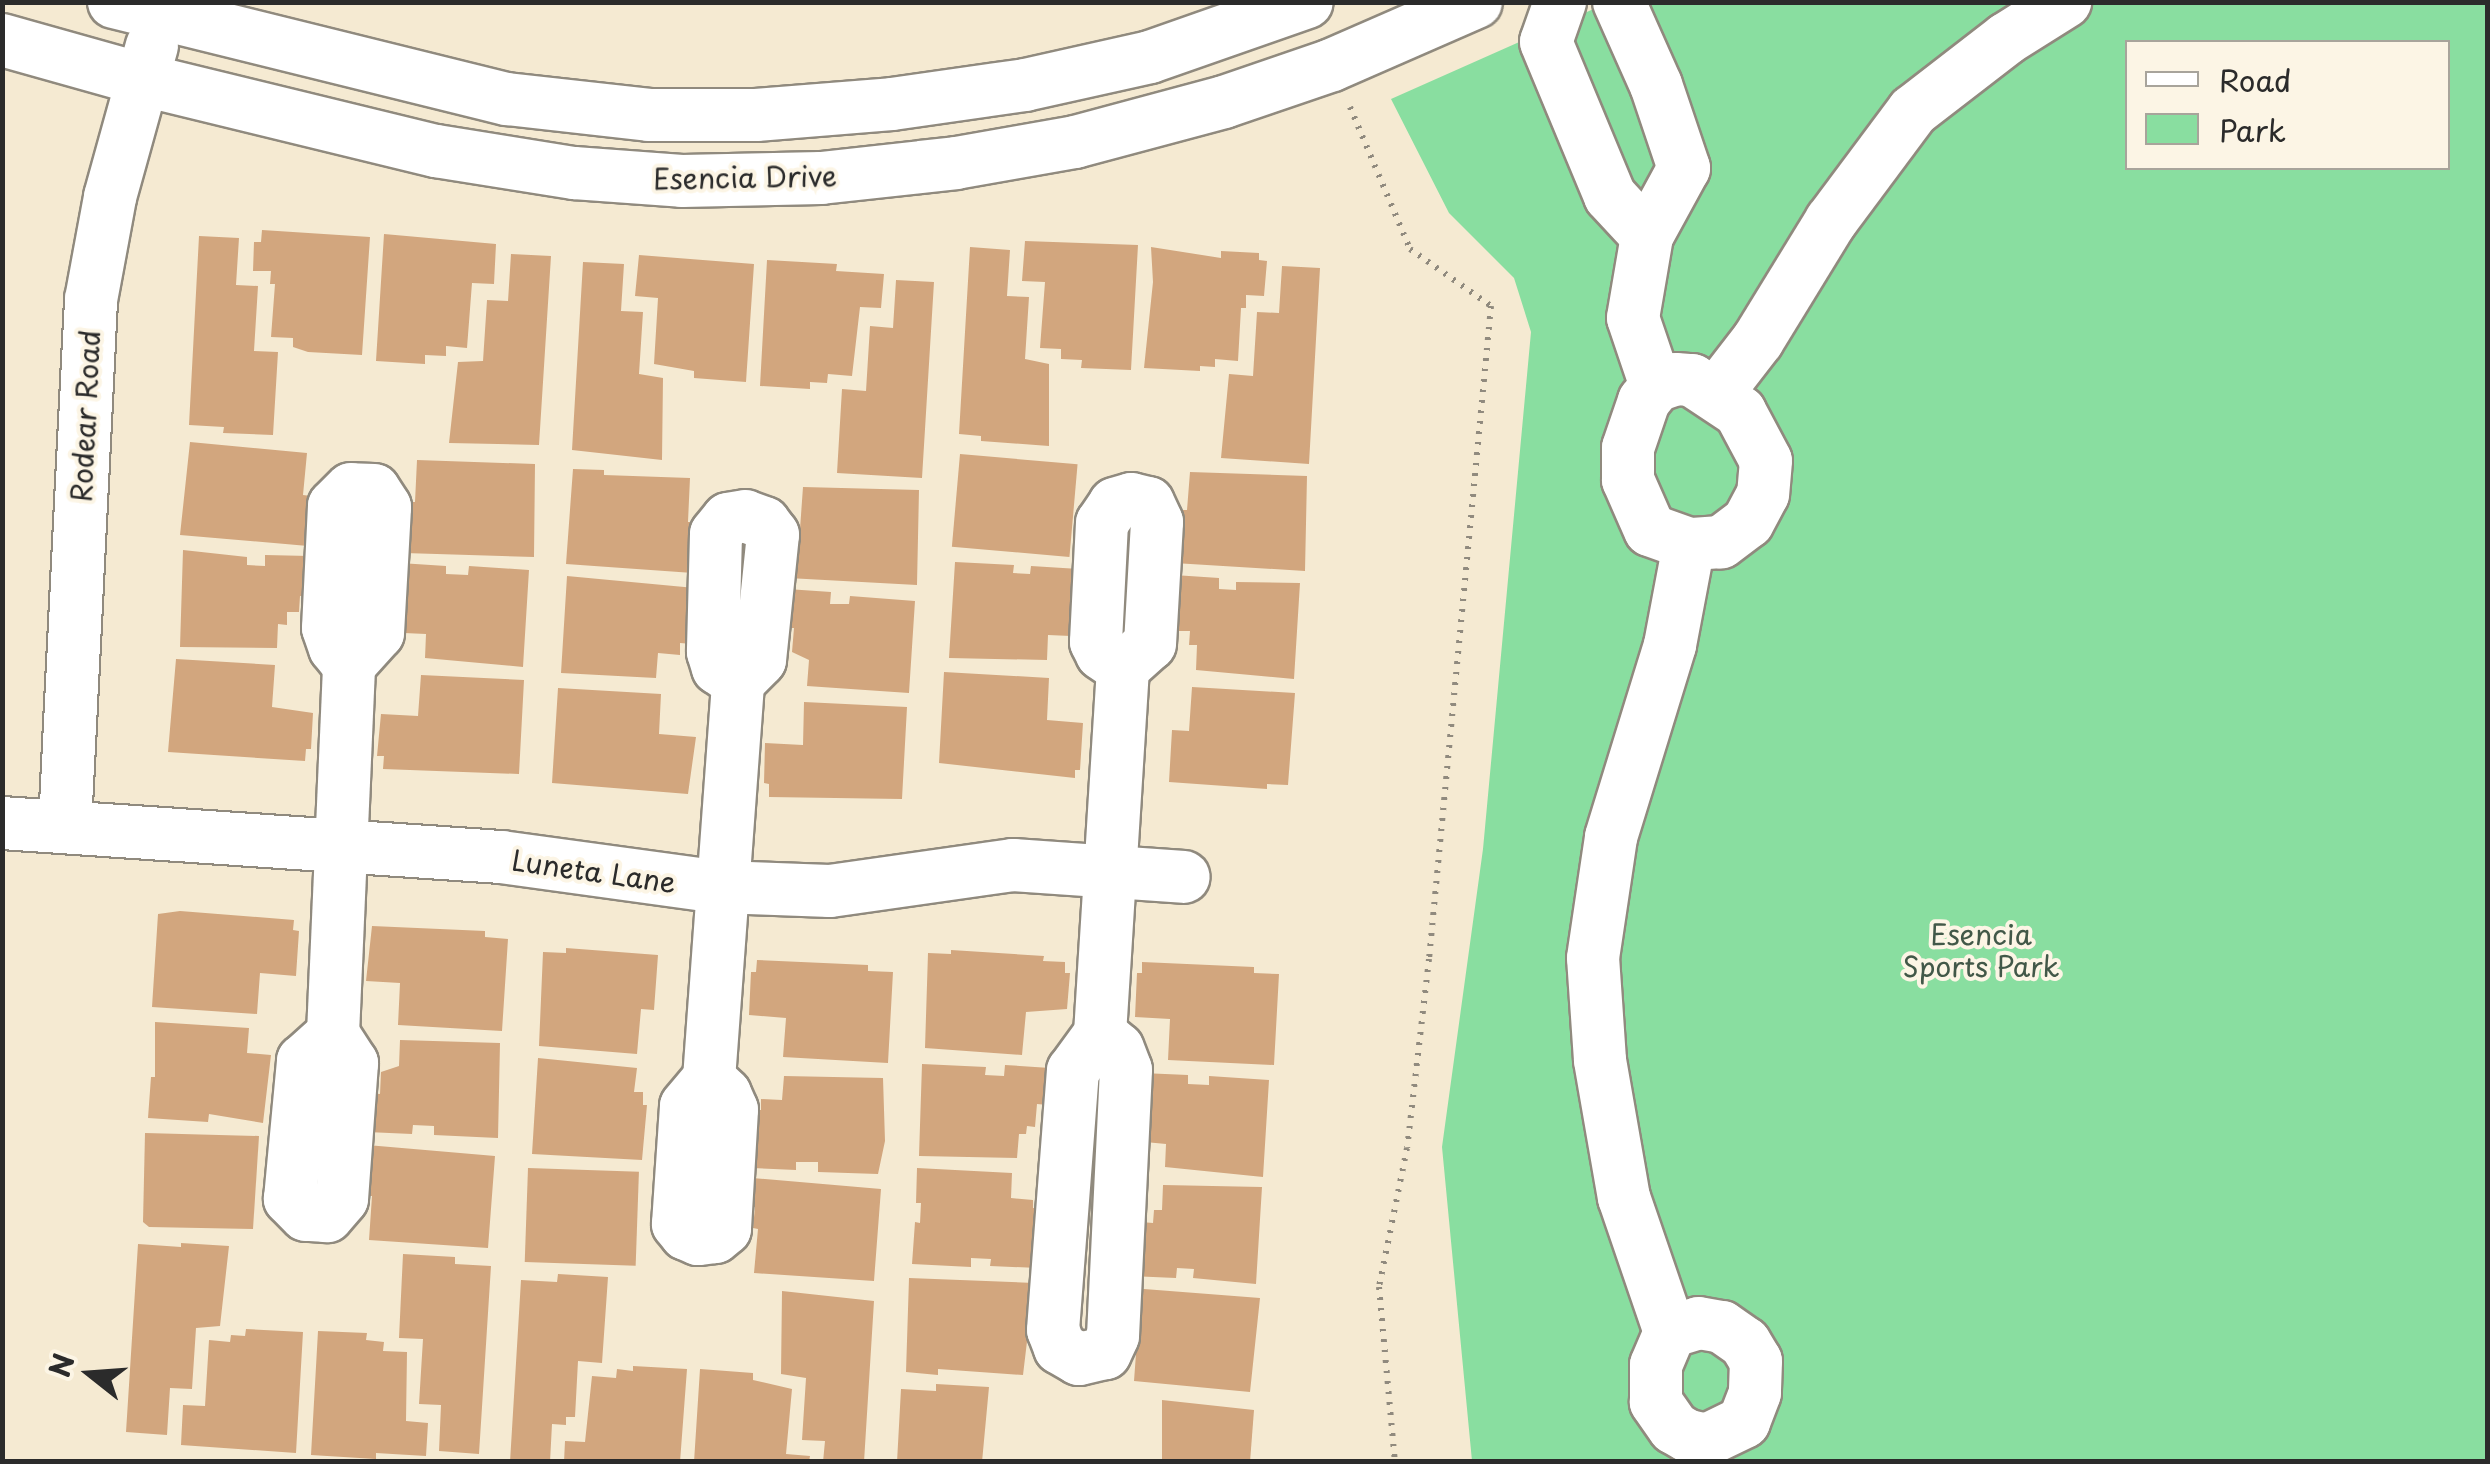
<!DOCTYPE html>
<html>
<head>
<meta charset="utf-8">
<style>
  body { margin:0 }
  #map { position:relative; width:2490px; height:1464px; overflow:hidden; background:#f5ead2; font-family:"Playpen Sans",sans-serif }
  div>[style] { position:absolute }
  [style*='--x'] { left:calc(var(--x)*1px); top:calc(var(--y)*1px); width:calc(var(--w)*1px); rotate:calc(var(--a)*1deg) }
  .green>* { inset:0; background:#89dea0 }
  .building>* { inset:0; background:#d2a67e; transform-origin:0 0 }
  .path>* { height:6px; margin-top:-3px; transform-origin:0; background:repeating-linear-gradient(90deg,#908a7e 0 2.5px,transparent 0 10.5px) }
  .roads { filter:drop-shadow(2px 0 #908a7e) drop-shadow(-2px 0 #908a7e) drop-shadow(0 2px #908a7e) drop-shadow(0 -2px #908a7e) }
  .minor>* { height:52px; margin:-26px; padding:0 26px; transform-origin:26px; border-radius:26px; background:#fff }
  span { translate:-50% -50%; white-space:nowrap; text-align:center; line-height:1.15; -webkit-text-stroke:8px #fcf5e5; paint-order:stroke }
  .street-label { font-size:28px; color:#2b2b2b }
  .park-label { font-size:28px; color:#425848 }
  .frame { position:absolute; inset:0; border:5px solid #2b2b2b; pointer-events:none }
  .legend { position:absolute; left:2125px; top:40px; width:325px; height:130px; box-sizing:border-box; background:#fcf5e5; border:2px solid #a8a49b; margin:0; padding:12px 18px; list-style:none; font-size:30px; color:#2b2b2b }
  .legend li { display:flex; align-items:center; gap:20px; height:50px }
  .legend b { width:50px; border:2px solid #a8a49b }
  .north { position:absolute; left:40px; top:1324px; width:100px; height:100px; -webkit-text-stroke:8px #fcf5e5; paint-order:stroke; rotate:287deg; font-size:28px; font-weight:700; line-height:40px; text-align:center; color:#2b2b2b }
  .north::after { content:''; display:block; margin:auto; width:35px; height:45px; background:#2b2b2b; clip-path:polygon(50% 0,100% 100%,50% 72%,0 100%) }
</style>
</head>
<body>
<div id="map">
  <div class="green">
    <div style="clip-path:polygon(evenodd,1607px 3px,2487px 3px,2487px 1461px,1472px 1461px,1442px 1147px,1483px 849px,1531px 332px,1514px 278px,1449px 213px,1391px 99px,1607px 3px,2128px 42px,2448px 42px,2448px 168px,2128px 168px,2128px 42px)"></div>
  </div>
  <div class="building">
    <div style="clip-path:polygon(262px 230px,370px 237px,362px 355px,308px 352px,293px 347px,293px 338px,271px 337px,275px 284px,270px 284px,271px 271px,253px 271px,254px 242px,261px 242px)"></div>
    <div style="clip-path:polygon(384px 234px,496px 244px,494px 284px,472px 283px,467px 348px,446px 346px,446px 356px,425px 355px,425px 364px,376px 361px)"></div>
    <div style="clip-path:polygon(199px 236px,239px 238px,236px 285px,258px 286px,254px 351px,278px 352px,273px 435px,223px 433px,224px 427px,189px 425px)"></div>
    <div style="clip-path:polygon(1025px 241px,1138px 245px,1131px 370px,1081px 368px,1082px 360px,1061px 359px,1061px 349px,1040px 348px,1045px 282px,1022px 281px)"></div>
    <div style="clip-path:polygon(970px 247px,1010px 250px,1007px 296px,1029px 297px,1025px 359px,1049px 364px,1049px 446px,981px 441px,981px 436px,959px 434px)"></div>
    <div style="clip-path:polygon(1151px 247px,1221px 258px,1221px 251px,1259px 253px,1259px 260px,1267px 261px,1264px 296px,1246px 295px,1246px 308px,1241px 308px,1238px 361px,1215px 359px,1215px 367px,1200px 366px,1200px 371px,1144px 368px,1153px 282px)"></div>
    <div style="clip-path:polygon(511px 254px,551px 256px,539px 445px,449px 443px,458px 362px,483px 361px,487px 300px,508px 301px)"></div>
    <div style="clip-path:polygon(639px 255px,754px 264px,746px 382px,694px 378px,694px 371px,654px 364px,658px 298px,635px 296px)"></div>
    <div style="clip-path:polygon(767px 260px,837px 264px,836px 271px,884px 274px,881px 308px,860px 307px,852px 376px,828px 374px,827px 383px,810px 382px,810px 389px,760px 386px)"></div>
    <div style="clip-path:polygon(583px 262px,624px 264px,621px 311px,643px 312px,639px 374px,663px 378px,662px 460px,572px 450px)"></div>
    <div style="clip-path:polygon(1282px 266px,1320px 268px,1309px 464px,1221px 458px,1229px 374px,1253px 376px,1257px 312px,1279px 313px)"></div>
    <div style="clip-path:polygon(896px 280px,934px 282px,922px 478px,837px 473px,842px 389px,866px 391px,870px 326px,893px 328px)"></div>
    <div style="clip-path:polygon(190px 442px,307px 453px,303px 495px,311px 496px,308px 546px,180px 535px)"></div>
    <div style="left:960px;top:454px;width:118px;height:93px;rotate:5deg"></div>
    <div style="clip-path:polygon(417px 460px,535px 464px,534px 557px,404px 553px,411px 502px,415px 502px)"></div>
    <div style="clip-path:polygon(573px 469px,604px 470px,604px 475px,690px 478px,688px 522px,696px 522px,693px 573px,566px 564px)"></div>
    <div style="clip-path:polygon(1190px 472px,1307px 476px,1305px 571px,1174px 563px,1181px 510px,1187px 510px)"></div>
    <div style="clip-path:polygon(803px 487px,919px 490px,917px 585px,788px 578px,796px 529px,800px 529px)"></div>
    <div style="clip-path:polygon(183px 550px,247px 557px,247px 565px,265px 566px,265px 555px,309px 556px,308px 596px,300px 596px,299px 612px,287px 612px,287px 625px,278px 624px,277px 648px,180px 647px)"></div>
    <div style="clip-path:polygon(955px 562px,1014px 565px,1013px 573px,1030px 574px,1031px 566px,1079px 569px,1071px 636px,1048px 635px,1047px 660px,949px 658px)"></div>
    <div style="clip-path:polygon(400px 563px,446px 566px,446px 574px,468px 575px,469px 566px,529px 570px,523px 667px,425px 658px,426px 634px,404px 633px)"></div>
    <div style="clip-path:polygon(1174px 575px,1219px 578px,1219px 589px,1236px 590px,1236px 582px,1300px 583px,1294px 679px,1196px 670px,1197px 645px,1189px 645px,1190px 631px,1177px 631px,1178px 614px,1171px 613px)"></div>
    <div style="clip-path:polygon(567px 576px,695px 588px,692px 644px,680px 643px,680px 655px,658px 653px,656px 678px,561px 673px)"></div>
    <div style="clip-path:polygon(787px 589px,831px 592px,830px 604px,849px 604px,850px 596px,915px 601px,909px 693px,807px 686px,809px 660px,792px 652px,794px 628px,785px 628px)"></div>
    <div style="clip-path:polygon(176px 659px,275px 665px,272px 707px,313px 713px,311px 749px,306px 749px,305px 761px,168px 752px)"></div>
    <div style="clip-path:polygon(944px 672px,1049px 678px,1047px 720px,1083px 723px,1080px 770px,1075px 770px,1075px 778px,939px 763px)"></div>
    <div style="clip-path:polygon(421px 675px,524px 680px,519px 774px,383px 769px,384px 756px,377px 756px,381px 714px,418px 716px)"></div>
    <div style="clip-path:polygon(1192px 687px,1295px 693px,1288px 785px,1267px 784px,1267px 789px,1169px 782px,1172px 730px,1189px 731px)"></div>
    <div style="clip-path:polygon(558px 688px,661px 694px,659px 734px,696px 737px,688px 794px,552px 783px)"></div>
    <div style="clip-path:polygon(804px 702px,907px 707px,902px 799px,769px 797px,769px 784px,764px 783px,765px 743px,803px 745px)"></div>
    <div style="clip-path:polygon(180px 911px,294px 920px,293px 930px,299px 931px,296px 976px,260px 973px,257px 1014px,152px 1007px,158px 914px)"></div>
    <div style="clip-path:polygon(372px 926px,485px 931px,485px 937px,508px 939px,502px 1031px,398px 1025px,400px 983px,366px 981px)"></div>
    <div style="clip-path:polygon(566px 948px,658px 955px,654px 1010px,641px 1009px,637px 1054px,539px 1046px,543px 952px,566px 953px)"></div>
    <div style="clip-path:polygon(951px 950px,1044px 956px,1043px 961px,1065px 962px,1065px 973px,1070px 973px,1067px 1009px,1026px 1012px,1022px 1055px,925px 1048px,928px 953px,951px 954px)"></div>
    <div style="clip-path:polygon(757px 960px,868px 965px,868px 971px,893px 972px,888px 1063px,783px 1057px,786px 1018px,749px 1015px,751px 972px,756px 972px)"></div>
    <div style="clip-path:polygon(1142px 962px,1254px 967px,1254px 973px,1279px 974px,1274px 1065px,1168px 1060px,1170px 1019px,1135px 1017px,1137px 973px,1142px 973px)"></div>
    <div style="clip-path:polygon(155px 1022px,249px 1028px,247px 1053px,271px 1055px,263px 1123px,209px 1114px,208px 1122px,148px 1118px,151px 1077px,155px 1077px)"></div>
    <div style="clip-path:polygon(400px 1040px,500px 1043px,498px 1138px,434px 1135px,434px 1126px,413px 1125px,412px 1134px,367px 1132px,370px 1093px,380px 1094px,381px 1072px,399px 1066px)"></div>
    <div style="clip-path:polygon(538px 1058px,637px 1068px,634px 1092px,643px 1092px,643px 1105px,647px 1105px,642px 1160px,532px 1154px)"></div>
    <div style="clip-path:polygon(922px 1064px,986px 1067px,985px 1075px,1004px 1076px,1005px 1065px,1050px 1068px,1048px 1105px,1037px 1104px,1035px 1127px,1027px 1126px,1026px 1134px,1019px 1134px,1017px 1158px,919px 1156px)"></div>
    <div style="clip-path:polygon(1142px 1073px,1188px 1075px,1188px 1084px,1209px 1085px,1209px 1076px,1269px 1080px,1263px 1177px,1165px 1167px,1166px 1144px,1145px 1142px)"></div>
    <div style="clip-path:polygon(784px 1076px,883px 1078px,885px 1141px,878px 1174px,818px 1172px,818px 1162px,796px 1162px,796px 1170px,752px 1168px,757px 1110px,761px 1110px,761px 1099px,782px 1100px)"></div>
    <div style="clip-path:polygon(145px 1133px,259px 1136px,253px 1229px,149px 1227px,143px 1222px)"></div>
    <div style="clip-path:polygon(367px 1145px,495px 1156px,488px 1248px,369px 1240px,372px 1196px,368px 1196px)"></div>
    <div style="left:528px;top:1168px;width:111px;height:94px;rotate:2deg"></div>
    <div style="clip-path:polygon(917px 1168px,1012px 1173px,1011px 1198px,1033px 1200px,1033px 1208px,1042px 1209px,1038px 1268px,990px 1266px,991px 1259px,971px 1258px,971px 1267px,912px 1264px,915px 1222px,920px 1223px,921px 1203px,916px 1203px)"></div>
    <div style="clip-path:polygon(752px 1178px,881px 1189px,874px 1281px,754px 1273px,758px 1229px,753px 1228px,755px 1207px,750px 1207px)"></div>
    <div style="clip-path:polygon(1163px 1185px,1262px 1187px,1256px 1284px,1193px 1278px,1194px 1269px,1177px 1268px,1176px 1278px,1130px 1276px,1141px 1222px,1153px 1223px,1154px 1210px,1162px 1210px)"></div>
    <div style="clip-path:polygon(181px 1243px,229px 1246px,220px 1326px,196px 1328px,192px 1389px,170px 1388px,167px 1435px,126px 1432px,138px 1244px,181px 1247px)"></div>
    <div style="clip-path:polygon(403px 1254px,455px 1257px,455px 1264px,491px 1266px,479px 1454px,439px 1451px,441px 1405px,419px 1404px,423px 1339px,399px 1338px)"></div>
    <div style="clip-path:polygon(558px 1274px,608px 1277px,602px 1363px,578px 1361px,575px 1417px,566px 1417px,566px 1425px,552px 1424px,550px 1462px,510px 1462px,521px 1280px,557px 1282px)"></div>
    <div style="clip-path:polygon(909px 1278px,1034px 1283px,1023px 1375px,938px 1369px,938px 1375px,906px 1372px)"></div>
    <div style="clip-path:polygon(1131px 1288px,1260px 1298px,1250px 1392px,1134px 1381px,1137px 1340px)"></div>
    <div style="clip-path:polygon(782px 1291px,874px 1301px,864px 1462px,823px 1462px,825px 1441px,802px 1440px,806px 1378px,781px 1374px)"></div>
    <div style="clip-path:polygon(246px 1329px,303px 1332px,296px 1453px,181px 1445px,183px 1405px,205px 1406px,209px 1340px,230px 1342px,231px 1335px,245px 1336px)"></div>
    <div style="clip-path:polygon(318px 1331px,367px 1333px,366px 1340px,384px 1342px,383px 1351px,407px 1352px,406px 1421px,428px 1423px,426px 1456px,376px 1453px,376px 1459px,311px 1455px)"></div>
    <div style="clip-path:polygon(633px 1366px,687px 1369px,680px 1462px,564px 1462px,565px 1441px,585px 1442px,592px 1376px,616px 1378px,617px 1369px,633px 1371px)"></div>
    <div style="clip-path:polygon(700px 1369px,753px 1373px,753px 1380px,792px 1389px,786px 1454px,810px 1456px,809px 1462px,694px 1462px)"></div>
    <div style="clip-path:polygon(936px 1384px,989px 1387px,982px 1462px,897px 1462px,901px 1389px,936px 1391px)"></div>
    <div style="clip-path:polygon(1162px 1400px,1254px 1410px,1250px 1462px,1162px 1462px)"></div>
  </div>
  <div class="path">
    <div style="--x:1350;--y:107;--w:154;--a:67.1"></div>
    <div style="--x:1410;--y:249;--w:99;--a:35.1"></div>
    <div style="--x:1491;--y:306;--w:656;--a:95.42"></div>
    <div style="--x:1429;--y:959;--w:190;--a:96.6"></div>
    <div style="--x:1407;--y:1148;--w:142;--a:101.4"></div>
    <div style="--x:1379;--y:1287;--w:176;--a:84.8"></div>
  </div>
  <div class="roads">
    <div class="minor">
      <div style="--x:114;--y:2;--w:405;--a:13.9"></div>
      <div style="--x:507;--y:99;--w:143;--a:6.4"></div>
      <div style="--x:649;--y:115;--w:107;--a:0"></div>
      <div style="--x:756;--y:115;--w:136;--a:-4.6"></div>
      <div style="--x:892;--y:104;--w:134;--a:-8.1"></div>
      <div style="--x:1025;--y:85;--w:128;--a:-12.6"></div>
      <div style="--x:1150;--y:57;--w:166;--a:-19.3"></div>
      <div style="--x:1560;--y:2;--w:42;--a:109.3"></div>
      <div style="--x:1546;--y:42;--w:167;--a:67.4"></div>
      <div style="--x:1610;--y:196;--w:54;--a:47.2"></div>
      <div style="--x:1619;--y:2;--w:91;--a:66"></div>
      <div style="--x:1656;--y:85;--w:88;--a:71.4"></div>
      <div style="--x:1684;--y:168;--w:77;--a:118.6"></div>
      <div style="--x:1647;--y:236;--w:83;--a:99.7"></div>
      <div style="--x:1633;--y:318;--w:72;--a:71.3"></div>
      <div style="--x:2;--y:40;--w:148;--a:15.7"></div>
      <div style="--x:144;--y:80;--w:301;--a:13.7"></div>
      <div style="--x:436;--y:151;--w:140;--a:9.1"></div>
      <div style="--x:574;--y:173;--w:108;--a:4.2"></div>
      <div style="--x:682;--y:181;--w:139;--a:-1.2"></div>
      <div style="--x:821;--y:178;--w:136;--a:-6.3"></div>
      <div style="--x:956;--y:163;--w:121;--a:-10"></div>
      <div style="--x:1075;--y:142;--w:154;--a:-15"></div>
      <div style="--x:1224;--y:102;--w:114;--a:-18.9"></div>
      <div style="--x:1332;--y:65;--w:157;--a:-23.6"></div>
      <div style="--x:1676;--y:379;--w:16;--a:4"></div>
      <div style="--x:1692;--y:380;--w:58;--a:33.7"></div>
      <div style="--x:1740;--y:412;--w:55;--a:62"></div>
      <div style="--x:1766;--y:461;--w:33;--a:95"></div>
      <div style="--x:1763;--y:494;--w:32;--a:118"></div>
      <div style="--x:1748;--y:522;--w:34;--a:143"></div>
      <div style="--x:1721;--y:542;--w:32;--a:176"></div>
      <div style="--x:1689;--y:544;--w:41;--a:-160.3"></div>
      <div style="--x:1650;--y:530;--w:55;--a:-113.7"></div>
      <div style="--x:1628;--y:480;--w:32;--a:-90"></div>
      <div style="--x:1628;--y:448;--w:50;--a:-71.2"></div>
      <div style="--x:1644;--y:401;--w:19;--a:-51"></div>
      <div style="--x:1656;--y:386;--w:21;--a:-19"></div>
      <div style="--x:1717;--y:393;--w:67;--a:-52.3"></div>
      <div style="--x:1758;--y:340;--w:140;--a:-58.5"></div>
      <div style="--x:1831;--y:221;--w:137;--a:-53.3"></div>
      <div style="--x:1913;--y:111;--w:118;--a:-37.7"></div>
      <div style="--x:2006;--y:39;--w:70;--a:-32.1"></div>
      <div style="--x:2;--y:823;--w:500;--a:3.9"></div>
      <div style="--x:501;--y:857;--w:222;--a:7.8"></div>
      <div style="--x:721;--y:887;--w:109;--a:2.1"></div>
      <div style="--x:830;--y:891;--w:185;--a:-8.1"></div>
      <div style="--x:1013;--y:865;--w:171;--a:4"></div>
      <div style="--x:65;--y:825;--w:526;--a:-87.16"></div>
      <div style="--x:91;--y:300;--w:105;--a:-79.5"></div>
      <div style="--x:110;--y:197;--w:157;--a:-74.5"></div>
      <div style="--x:333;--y:1034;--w:35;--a:57"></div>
      <div style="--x:352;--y:1063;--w:136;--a:94.2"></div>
      <div style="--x:342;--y:1199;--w:23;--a:131"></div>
      <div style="--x:327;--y:1216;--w:21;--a:-177"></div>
      <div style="--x:306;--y:1215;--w:23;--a:-135"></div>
      <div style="--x:290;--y:1199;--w:139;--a:-84.6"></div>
      <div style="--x:303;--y:1061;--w:40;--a:-42"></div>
      <div style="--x:333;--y:1034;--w:369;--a:-87.5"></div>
      <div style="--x:349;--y:665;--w:43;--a:-47.8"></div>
      <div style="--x:378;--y:633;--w:126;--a:-86.8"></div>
      <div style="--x:385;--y:507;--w:20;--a:-123"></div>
      <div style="--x:374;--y:490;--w:23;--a:-178"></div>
      <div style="--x:351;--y:489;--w:24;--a:135"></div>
      <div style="--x:334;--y:506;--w:122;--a:92.8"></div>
      <div style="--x:328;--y:628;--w:21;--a:71"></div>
      <div style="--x:335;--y:648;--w:22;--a:51"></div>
      <div style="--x:1100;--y:1034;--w:23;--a:40"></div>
      <div style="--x:1118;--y:1049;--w:22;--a:69"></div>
      <div style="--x:1126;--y:1070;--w:266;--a:92.8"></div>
      <div style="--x:1113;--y:1336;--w:19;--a:115"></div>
      <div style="--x:1105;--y:1353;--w:27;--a:167"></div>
      <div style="--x:1079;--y:1359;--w:22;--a:-150"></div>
      <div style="--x:1060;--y:1348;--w:19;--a:-111"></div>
      <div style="--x:1053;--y:1330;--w:260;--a:-85.6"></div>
      <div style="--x:1073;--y:1071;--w:46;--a:-53.9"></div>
      <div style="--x:1100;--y:1034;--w:367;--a:-86.4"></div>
      <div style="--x:1123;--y:668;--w:36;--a:-42"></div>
      <div style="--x:1150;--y:644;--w:122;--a:-86.7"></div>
      <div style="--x:1157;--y:522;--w:21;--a:-115"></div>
      <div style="--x:1148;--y:503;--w:17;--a:-167"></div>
      <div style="--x:1131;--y:499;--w:17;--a:163"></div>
      <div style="--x:1115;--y:504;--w:23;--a:124"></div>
      <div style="--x:1102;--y:523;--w:119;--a:92.9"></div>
      <div style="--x:1096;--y:642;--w:13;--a:63"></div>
      <div style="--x:1102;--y:654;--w:25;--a:34"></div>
      <div style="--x:709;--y:1079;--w:22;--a:43"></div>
      <div style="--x:725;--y:1094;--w:17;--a:66"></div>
      <div style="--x:732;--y:1110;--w:119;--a:93.4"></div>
      <div style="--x:725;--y:1229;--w:13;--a:141"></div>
      <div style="--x:715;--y:1237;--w:17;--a:173"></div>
      <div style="--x:698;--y:1239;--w:13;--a:-157"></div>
      <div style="--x:686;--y:1234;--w:13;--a:-129"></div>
      <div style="--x:678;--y:1224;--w:118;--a:-86.1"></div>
      <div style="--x:686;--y:1106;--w:35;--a:-50"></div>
      <div style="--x:709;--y:1079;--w:398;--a:-85.8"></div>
      <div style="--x:738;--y:682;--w:31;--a:-45"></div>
      <div style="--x:760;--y:660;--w:126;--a:-84.1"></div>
      <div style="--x:773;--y:535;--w:15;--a:-127"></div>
      <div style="--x:764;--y:523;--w:20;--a:-160"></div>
      <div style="--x:745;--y:516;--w:17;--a:170"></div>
      <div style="--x:728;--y:519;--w:19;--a:129"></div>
      <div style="--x:716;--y:534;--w:118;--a:91.5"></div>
      <div style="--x:713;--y:652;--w:17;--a:73"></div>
      <div style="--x:718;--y:668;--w:24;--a:35"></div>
      <div style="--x:1670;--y:1332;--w:30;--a:-17"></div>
      <div style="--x:1699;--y:1323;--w:23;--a:10"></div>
      <div style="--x:1722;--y:1327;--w:28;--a:35"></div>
      <div style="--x:1745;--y:1343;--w:21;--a:59"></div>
      <div style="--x:1756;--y:1361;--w:32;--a:92"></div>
      <div style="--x:1755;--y:1393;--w:31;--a:111"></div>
      <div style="--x:1744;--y:1422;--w:41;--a:154.1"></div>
      <div style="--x:1707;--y:1440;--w:19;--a:-168"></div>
      <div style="--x:1688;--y:1436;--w:16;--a:-150"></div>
      <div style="--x:1674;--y:1428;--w:32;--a:-125"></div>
      <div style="--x:1656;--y:1402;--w:37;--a:-90"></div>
      <div style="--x:1656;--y:1365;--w:36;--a:-67"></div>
      <div style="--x:1670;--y:1332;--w:142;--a:-108.9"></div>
      <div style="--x:1624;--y:1198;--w:140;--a:-99.9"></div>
      <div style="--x:1600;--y:1060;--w:102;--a:-93.9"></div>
      <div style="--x:1593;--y:958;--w:122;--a:-81.5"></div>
      <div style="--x:1611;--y:837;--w:201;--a:-72.9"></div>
      <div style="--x:1670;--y:645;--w:103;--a:-79.3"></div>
    </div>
  </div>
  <div class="street-label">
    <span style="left:745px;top:177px;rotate:-1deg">Esencia Drive</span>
    <span style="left:85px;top:416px;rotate:-87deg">Rodear Road</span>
    <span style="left:594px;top:871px;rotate:8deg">Luneta Lane</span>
  </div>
  <div class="park-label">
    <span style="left:1981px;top:950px">Esencia<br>Sports Park</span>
  </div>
  <div class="frame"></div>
  <ul class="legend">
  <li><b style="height:12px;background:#fff"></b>Road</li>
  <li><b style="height:28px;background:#89dea0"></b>Park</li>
  </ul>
  <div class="north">N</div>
</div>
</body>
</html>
